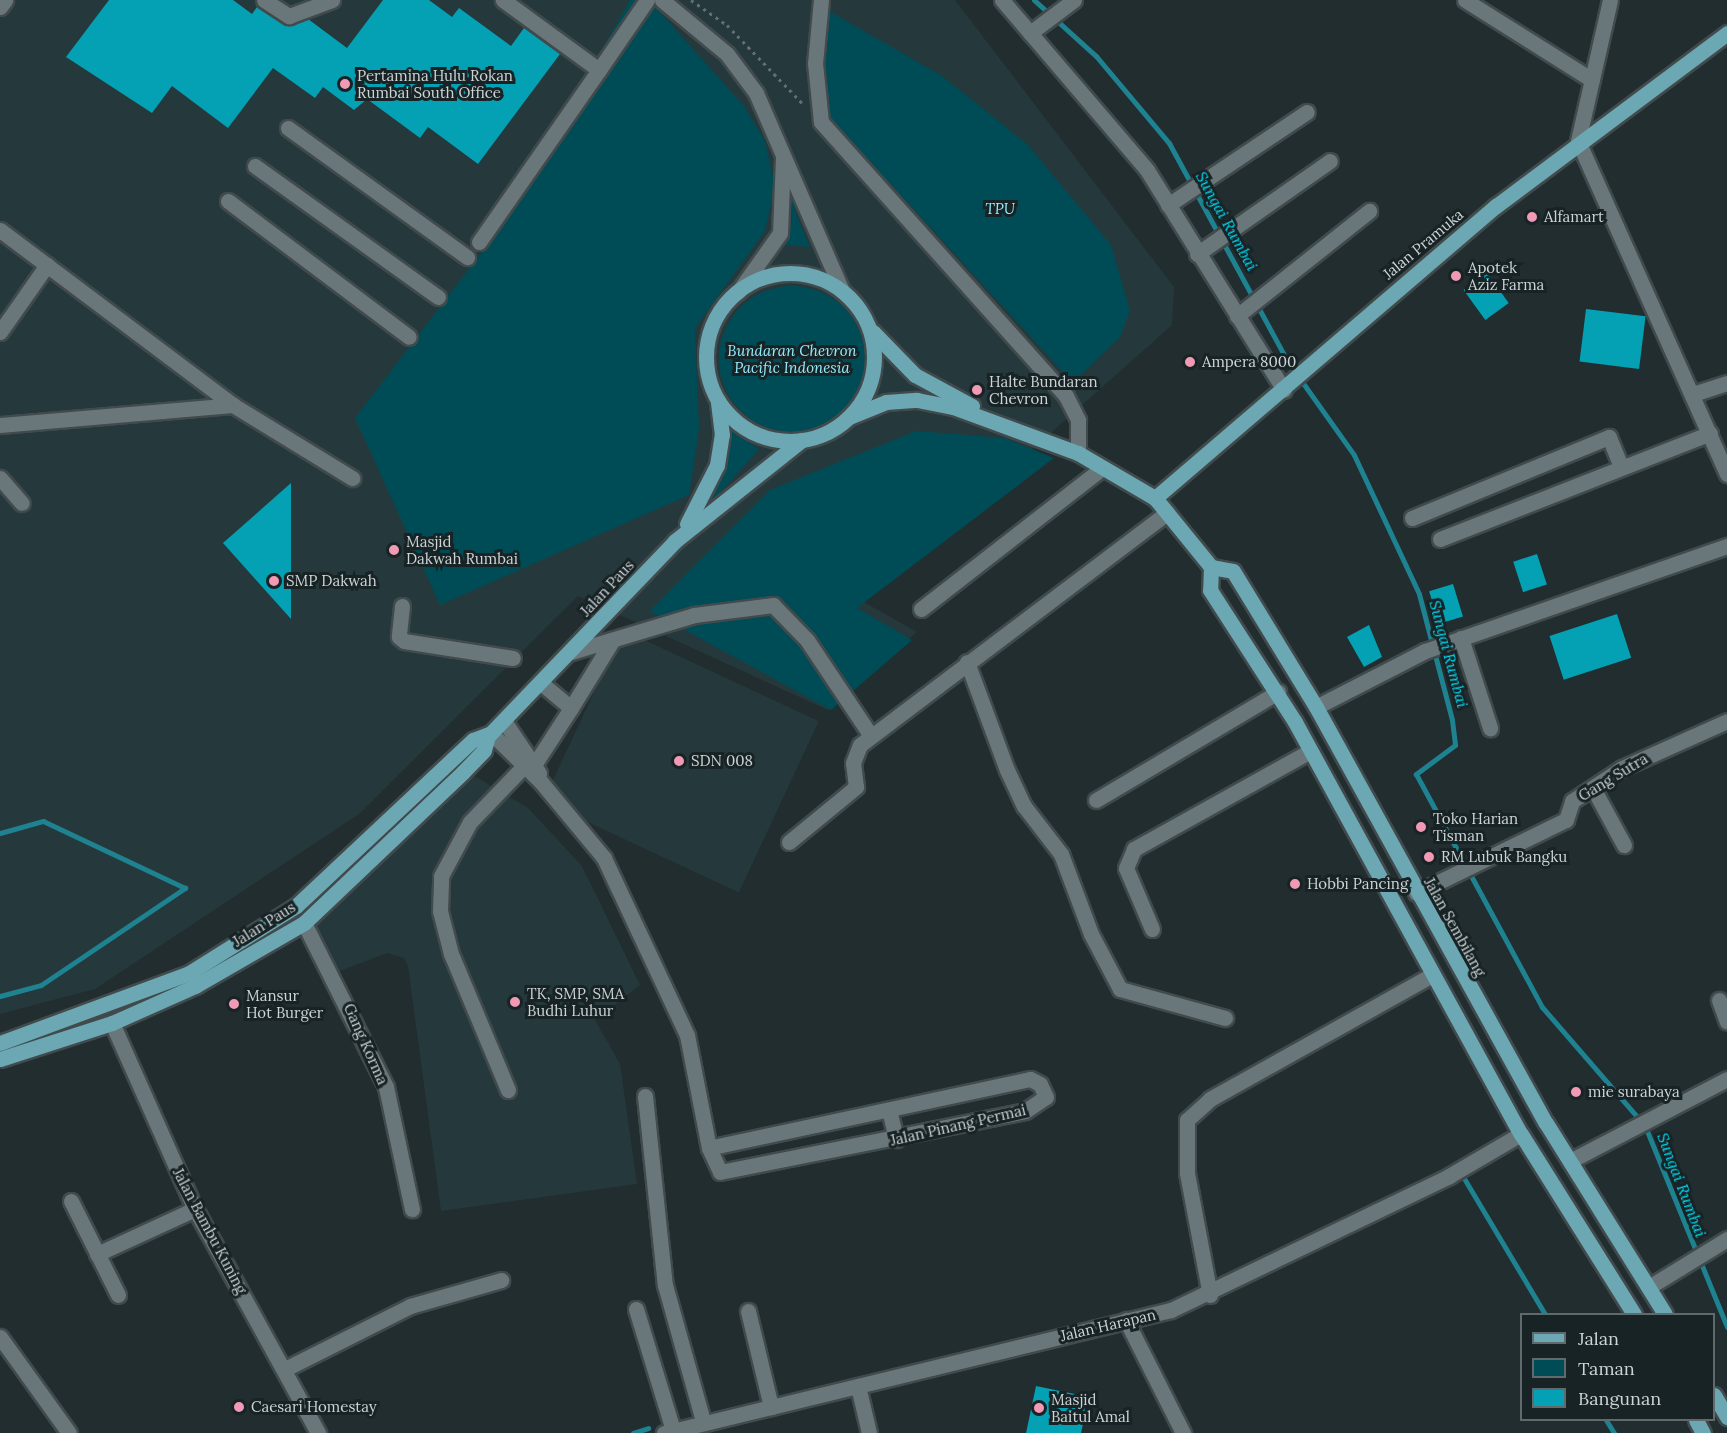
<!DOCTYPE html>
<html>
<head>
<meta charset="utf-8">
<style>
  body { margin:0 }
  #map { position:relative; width:1727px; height:1433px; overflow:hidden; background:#212d2f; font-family:Lora,serif }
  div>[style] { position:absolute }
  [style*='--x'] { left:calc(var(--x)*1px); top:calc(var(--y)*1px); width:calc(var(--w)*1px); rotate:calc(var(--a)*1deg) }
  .built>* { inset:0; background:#25393c; transform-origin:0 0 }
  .green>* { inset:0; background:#004c56 }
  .round { border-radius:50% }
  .stream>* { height:5px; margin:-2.5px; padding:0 2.5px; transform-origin:2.5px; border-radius:2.5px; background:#1e8291 }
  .building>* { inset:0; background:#04a0b3; transform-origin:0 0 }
  .path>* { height:3px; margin-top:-1.5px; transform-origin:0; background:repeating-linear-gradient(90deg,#656f71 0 3px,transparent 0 7.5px) }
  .roads { filter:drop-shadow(2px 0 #414a4c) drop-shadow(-2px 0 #414a4c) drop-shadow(0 2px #414a4c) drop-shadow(0 -2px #414a4c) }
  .minor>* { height:15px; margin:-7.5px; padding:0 7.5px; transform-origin:7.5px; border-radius:7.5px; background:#6a777a }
  .major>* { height:15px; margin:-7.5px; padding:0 7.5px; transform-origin:7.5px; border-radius:7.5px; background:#6ba8b3 }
  .major>.ring { margin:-7.5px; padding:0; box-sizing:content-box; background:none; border:15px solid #6ba8b3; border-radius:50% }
  .dots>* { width:16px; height:16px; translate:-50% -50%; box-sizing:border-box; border:3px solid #182325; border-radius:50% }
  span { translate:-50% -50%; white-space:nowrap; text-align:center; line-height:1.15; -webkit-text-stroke:6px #182325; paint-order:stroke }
  .poi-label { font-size:15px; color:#cdd4d6 }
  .left { translate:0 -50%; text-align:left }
  .park-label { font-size:15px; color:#95eaf9; font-style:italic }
  .street-label { font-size:15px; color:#cdd4d6 }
  .water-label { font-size:16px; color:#00dbf5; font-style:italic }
  .legend { position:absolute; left:1520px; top:1313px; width:195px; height:108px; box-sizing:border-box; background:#182325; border:2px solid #606a6c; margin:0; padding:8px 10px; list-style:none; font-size:18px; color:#cdd4d6 }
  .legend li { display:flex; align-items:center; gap:12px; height:30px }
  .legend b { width:30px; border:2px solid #606a6c }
</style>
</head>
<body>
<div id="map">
  <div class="built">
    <div style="clip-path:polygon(0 0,955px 0,1174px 287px,1172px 325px,862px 601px,917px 632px,828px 710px,578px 596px,359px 814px,95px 989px,0 1014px)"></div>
    <div style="left:623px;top:630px;width:216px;height:189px;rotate:25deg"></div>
    <div style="clip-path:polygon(468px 772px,528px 808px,582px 866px,640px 985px,595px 1020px,620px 1064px,637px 1184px,441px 1211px,408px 966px,404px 958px,387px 953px,337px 972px,304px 907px,395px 847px)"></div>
  </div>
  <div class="green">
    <div style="clip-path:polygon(630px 0,649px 0,744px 106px,765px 141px,775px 185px,765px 231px,695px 328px,699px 429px,689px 495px,440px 605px,355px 418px,501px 227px)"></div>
    <div style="clip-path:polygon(822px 7px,942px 76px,1027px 144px,1111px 245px,1130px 311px,1120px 337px,1073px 383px,819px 106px)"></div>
    <div style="clip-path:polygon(790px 187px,798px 219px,810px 247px,785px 245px,792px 223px)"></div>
    <div class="round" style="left:719px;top:286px;width:146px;height:146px"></div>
    <div style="clip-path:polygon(731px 431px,759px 449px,710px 504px,728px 463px)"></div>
    <div style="clip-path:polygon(916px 431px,1004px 438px,1054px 458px,857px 608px,912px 640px,831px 710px,650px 611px,770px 490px)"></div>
  </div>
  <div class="stream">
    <div style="--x:1034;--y:0;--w:84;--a:42.1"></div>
    <div style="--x:1096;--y:56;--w:114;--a:50"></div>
    <div style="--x:1169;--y:143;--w:249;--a:61.5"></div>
    <div style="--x:1288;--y:362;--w:114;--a:54.6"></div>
    <div style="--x:1354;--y:455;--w:153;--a:64.9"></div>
    <div style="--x:1419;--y:594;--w:130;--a:75.3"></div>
    <div style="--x:1452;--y:720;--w:25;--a:83"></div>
    <div style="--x:1455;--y:745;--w:49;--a:143.4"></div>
    <div style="--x:1416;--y:774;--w:265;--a:61.6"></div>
    <div style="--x:1542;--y:1007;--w:157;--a:49.1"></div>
    <div style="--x:1645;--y:1126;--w:217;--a:67.8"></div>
    <div style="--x:0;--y:833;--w:45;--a:-15.6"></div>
    <div style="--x:43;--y:821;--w:157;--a:25.3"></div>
    <div style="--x:0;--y:996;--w:42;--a:-15"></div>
    <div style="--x:41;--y:985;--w:174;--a:-34"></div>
    <div style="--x:1465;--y:1180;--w:156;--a:59.2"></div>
    <div style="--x:1606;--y:1420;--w:15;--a:58"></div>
    <div style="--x:633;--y:1433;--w:16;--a:-18"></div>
  </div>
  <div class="building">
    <div style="clip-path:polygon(109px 0,233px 0,252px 14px,257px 7px,287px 26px,308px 19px,347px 48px,383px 0,429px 0,452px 17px,459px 8px,511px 46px,524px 28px,560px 54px,478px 164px,428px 127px,420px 138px,367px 99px,354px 110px,323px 87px,315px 98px,273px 68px,228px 128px,172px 86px,152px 113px,66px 57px)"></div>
    <div style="left:1487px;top:273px;width:37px;height:29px;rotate:54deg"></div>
    <div style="left:1586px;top:309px;width:60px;height:53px;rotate:7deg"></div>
    <div style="clip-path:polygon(291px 483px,291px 619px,223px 543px)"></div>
    <div style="left:1537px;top:554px;width:32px;height:25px;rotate:72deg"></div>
    <div style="left:1453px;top:584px;width:34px;height:25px;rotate:73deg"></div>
    <div style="left:1617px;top:614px;width:46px;height:71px;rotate:72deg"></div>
    <div style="clip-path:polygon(1369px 625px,1382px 657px,1364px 667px,1347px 637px)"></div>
    <div style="clip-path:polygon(1036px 1386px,1089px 1397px,1081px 1433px,1026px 1433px)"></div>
  </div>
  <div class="path">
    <div style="--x:691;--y:0;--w:44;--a:34.8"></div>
    <div style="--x:727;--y:25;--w:108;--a:46.1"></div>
  </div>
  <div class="roads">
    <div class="minor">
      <div style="--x:264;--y:0;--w:30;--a:33"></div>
      <div style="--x:289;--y:16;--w:46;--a:-20.4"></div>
      <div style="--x:662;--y:0;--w:85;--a:39.7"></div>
      <div style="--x:727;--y:54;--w:49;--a:53.4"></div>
      <div style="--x:756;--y:93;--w:216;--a:66.5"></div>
      <div style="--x:821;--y:0;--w:63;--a:95.4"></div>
      <div style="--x:815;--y:63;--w:59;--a:84.2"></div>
      <div style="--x:821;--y:122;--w:368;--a:48.2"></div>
      <div style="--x:1066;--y:396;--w:27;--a:63"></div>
      <div style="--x:1078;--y:420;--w:33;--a:90"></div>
      <div style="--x:1002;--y:0;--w:223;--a:49.5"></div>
      <div style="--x:1147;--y:170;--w:259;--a:58.1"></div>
      <div style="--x:1465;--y:0;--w:150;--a:32.2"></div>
      <div style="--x:1610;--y:0;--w:145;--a:102.8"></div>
      <div style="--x:1578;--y:141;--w:365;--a:65.9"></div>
      <div style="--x:0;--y:7;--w:9;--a:-54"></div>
      <div style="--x:1030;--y:33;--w:55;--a:-36.9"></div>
      <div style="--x:599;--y:70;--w:85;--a:-55.6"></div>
      <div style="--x:288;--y:128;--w:221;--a:35.8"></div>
      <div style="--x:255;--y:166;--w:225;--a:35.6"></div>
      <div style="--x:228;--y:201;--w:226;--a:36.9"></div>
      <div style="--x:1168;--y:205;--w:167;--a:-33.8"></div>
      <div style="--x:0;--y:230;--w:291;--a:36.9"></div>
      <div style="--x:233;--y:405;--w:140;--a:31.5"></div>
      <div style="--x:479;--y:242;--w:210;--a:-55.1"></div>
      <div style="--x:599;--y:70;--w:119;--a:-143.9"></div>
      <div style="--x:1197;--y:254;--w:162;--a:-35"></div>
      <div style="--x:738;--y:292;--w:72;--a:-54.6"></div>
      <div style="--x:780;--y:233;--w:74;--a:-87.7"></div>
      <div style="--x:1237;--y:316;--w:169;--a:-38.5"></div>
      <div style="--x:0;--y:332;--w:82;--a:-55"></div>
      <div style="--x:1693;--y:394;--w:36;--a:-18"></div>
      <div style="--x:0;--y:425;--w:234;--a:-4.9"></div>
      <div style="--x:0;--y:478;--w:33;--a:49"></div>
      <div style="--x:1412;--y:518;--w:213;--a:-22.4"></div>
      <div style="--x:1609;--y:437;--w:32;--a:68"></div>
      <div style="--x:1440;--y:539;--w:290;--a:-21.4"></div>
      <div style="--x:402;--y:606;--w:31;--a:96"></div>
      <div style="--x:399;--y:637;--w:6;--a:39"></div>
      <div style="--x:404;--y:641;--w:110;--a:8.9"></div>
      <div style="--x:921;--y:609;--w:229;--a:-37.9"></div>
      <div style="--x:1461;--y:638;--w:95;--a:72.1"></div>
      <div style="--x:571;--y:652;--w:128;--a:-16.7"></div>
      <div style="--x:694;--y:615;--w:80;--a:-7.2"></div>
      <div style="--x:773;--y:605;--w:49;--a:45.8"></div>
      <div style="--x:807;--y:640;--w:115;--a:56.3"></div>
      <div style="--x:967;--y:662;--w:115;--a:69.7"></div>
      <div style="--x:1007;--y:770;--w:40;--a:65"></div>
      <div style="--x:1024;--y:806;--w:61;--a:52.4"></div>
      <div style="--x:1061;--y:854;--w:85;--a:69.4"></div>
      <div style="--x:1091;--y:934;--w:62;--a:62.2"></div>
      <div style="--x:1120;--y:989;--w:109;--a:15.4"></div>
      <div style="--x:1316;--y:707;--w:123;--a:-27.2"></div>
      <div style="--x:1425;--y:651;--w:320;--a:-19.2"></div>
      <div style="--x:571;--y:708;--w:79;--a:-58.5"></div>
      <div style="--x:504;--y:721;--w:63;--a:56.1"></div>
      <div style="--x:491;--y:733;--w:70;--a:44.4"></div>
      <div style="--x:541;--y:782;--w:99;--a:50.3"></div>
      <div style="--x:604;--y:858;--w:195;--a:64.9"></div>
      <div style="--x:687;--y:1035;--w:115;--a:79"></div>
      <div style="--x:709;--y:1148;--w:26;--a:65"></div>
      <div style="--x:720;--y:1172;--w:311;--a:-11.3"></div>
      <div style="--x:1025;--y:1111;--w:25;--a:-34"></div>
      <div style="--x:1046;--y:1097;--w:14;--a:-115"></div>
      <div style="--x:1040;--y:1084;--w:11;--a:-153"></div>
      <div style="--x:1030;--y:1079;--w:328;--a:167.9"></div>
      <div style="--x:534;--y:765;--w:68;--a:-57"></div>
      <div style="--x:571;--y:708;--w:39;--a:-140"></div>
      <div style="--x:1593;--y:788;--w:65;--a:61.5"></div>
      <div style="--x:1096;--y:800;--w:212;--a:-30.7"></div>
      <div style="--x:789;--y:842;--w:87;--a:-39.4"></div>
      <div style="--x:856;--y:787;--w:24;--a:-97"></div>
      <div style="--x:853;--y:763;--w:19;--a:-69"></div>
      <div style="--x:860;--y:745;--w:385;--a:-37.1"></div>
      <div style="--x:1416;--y:893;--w:167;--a:-26"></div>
      <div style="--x:1566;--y:820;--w:20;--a:-72"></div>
      <div style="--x:1572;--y:801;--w:60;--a:-33.4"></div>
      <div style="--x:1622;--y:768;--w:115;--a:-24.1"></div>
      <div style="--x:304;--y:923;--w:183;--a:63.4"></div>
      <div style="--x:386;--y:1087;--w:125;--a:78"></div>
      <div style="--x:1152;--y:929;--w:66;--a:-113.1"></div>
      <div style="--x:1126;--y:868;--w:21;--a:-67"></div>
      <div style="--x:1134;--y:849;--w:201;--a:-29.1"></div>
      <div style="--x:1719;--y:1000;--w:23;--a:70"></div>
      <div style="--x:112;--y:1023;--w:204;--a:66"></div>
      <div style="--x:195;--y:1209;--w:256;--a:61.2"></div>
      <div style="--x:508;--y:1090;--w:147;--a:-112.7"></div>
      <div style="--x:451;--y:954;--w:44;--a:-104.3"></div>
      <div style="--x:440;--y:911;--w:35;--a:-88"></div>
      <div style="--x:441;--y:876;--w:61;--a:-61.8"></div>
      <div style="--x:470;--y:822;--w:76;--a:-46.1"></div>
      <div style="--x:645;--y:1096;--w:190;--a:84"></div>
      <div style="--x:665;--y:1285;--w:141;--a:74.4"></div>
      <div style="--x:889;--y:1110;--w:30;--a:76"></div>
      <div style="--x:1570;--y:1161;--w:177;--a:-27.6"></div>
      <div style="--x:71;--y:1201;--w:105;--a:63.4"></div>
      <div style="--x:97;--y:1254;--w:108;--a:-24.7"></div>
      <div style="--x:1649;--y:1287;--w:92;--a:-31.6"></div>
      <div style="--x:1210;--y:1295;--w:124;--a:-100.7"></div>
      <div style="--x:1187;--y:1173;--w:53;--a:-90"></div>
      <div style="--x:1187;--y:1120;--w:31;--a:-42"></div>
      <div style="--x:1210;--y:1099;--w:252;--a:-29.2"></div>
      <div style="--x:636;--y:1309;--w:127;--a:73"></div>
      <div style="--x:748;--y:1311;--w:99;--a:76.5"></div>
      <div style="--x:1126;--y:1320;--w:127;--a:63.2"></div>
      <div style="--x:0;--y:1337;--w:118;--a:54.3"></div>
      <div style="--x:285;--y:1369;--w:140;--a:-26.7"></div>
      <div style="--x:410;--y:1306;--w:95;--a:-15.9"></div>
      <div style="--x:858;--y:1386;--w:48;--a:76.8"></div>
      <div style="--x:664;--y:1433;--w:522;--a:-13.64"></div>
      <div style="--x:1171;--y:1310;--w:309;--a:-25.7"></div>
      <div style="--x:1449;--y:1176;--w:83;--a:-30.3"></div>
    </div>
    <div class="major">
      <div class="ring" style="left:706px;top:273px;width:153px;height:153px"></div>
      <div style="--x:873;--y:332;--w:60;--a:45.7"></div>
      <div style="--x:915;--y:375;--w:65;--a:28.5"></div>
      <div style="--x:849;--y:417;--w:40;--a:-22"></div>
      <div style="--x:886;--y:402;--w:31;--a:-4"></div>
      <div style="--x:917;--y:400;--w:37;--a:11"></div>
      <div style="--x:953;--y:407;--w:133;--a:20.2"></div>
      <div style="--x:1078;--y:453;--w:89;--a:30.3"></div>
      <div style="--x:1155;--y:498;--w:89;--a:50.9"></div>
      <div style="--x:1211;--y:567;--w:22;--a:10"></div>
      <div style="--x:1233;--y:571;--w:159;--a:58.6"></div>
      <div style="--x:1316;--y:707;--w:475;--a:61.1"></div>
      <div style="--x:1546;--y:1123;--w:225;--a:58.1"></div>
      <div style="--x:1155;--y:498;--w:449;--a:-40.6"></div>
      <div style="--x:1496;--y:206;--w:289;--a:-36.8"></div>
      <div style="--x:687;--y:524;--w:66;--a:-63"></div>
      <div style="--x:717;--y:465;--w:30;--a:-81"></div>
      <div style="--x:722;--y:435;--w:34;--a:-97"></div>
      <div style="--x:1211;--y:567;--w:23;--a:92"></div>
      <div style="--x:1210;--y:590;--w:157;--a:57.2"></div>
      <div style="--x:1295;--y:722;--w:470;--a:61.3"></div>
      <div style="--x:1521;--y:1134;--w:213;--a:57.9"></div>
      <div style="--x:0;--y:1043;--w:202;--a:-20.3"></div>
      <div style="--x:189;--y:973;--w:126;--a:-32.1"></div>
      <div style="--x:296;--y:906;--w:243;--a:-43.2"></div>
      <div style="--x:473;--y:740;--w:19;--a:-21"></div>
      <div style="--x:491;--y:733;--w:266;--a:-46.2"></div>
      <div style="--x:675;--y:541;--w:162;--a:-38.5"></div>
      <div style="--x:0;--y:1059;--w:118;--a:-17.8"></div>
      <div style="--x:112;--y:1023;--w:91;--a:-24"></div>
      <div style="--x:195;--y:986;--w:126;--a:-30"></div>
      <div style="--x:304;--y:923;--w:219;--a:-43.5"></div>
      <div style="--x:463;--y:772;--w:30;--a:-46"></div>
      <div style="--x:484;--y:750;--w:15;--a:-74"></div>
      <div style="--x:1714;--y:1395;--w:26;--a:59"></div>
      <div style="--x:1696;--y:1420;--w:15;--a:62"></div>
    </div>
  </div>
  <div class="dots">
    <div style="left:345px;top:84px;background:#f09ab5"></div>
    <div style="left:1532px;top:217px;background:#f09ab5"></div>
    <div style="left:1456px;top:276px;background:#f09ab5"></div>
    <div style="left:1190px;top:362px;background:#f09ab5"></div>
    <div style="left:977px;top:390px;background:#f09ab5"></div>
    <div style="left:394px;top:550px;background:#f09ab5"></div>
    <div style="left:274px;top:581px;background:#f09ab5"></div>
    <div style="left:679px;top:761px;background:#f09ab5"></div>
    <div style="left:1421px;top:827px;background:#f09ab5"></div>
    <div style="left:1429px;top:857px;background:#f09ab5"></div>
    <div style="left:1295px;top:884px;background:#f09ab5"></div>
    <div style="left:515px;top:1002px;background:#f09ab5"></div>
    <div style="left:234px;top:1004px;background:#f09ab5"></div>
    <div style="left:1576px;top:1092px;background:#f09ab5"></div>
    <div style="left:239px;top:1407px;background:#f09ab5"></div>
    <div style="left:1039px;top:1408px;background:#f09ab5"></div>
  </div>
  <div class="poi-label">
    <span class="left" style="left:357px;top:84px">Pertamina Hulu Rokan<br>Rumbai South Office</span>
    <span class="left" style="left:1544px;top:217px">Alfamart</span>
    <span class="left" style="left:1468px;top:276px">Apotek<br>Aziz Farma</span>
    <span class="left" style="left:1202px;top:362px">Ampera 8000</span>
    <span class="left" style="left:989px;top:390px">Halte Bundaran<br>Chevron</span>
    <span class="left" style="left:406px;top:550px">Masjid<br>Dakwah Rumbai</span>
    <span class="left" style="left:286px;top:581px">SMP Dakwah</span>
    <span class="left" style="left:691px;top:761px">SDN 008</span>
    <span class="left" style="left:1433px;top:827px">Toko Harian<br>Tisman</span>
    <span class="left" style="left:1441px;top:857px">RM Lubuk Bangku</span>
    <span class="left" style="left:1307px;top:884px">Hobbi Pancing</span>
    <span class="left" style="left:527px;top:1002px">TK, SMP, SMA<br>Budhi Luhur</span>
    <span class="left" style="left:246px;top:1004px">Mansur<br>Hot Burger</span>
    <span class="left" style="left:1588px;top:1092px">mie surabaya</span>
    <span class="left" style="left:1051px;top:1408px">Masjid<br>Baitul Amal</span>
    <span class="left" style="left:251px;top:1407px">Caesari Homestay</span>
  </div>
  <div class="park-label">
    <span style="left:1000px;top:209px">TPU</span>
    <span style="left:792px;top:359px">Bundaran Chevron<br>Pacific Indonesia</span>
  </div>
  <div class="street-label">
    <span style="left:1423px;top:244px;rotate:-40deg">Jalan Pramuka</span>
    <span style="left:607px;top:588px;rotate:-47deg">Jalan Paus</span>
    <span style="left:1613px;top:777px;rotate:-31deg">Gang Sutra</span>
    <span style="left:264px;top:924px;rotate:-32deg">Jalan Paus</span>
    <span style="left:1455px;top:927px;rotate:61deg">Jalan Sembilang</span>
    <span style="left:366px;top:1044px;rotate:66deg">Gang Korma</span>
    <span style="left:958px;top:1125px;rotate:-13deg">Jalan Pinang Permai</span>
    <span style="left:210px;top:1231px;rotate:62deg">Jalan Bambu Kuning</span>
    <span style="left:1108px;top:1325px;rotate:-13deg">Jalan Harapan</span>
  </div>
  <div class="water-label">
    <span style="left:1227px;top:221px;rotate:61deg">Sungai Rumbai</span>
    <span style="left:1449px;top:654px;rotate:75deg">Sungai Rumbai</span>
    <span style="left:1682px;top:1185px;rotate:69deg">Sungai Rumbai</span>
  </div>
  <ul class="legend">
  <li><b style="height:8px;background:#6ba8b3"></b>Jalan</li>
  <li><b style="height:16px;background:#004c56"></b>Taman</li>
  <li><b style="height:16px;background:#04a0b3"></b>Bangunan</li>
  </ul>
</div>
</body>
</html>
